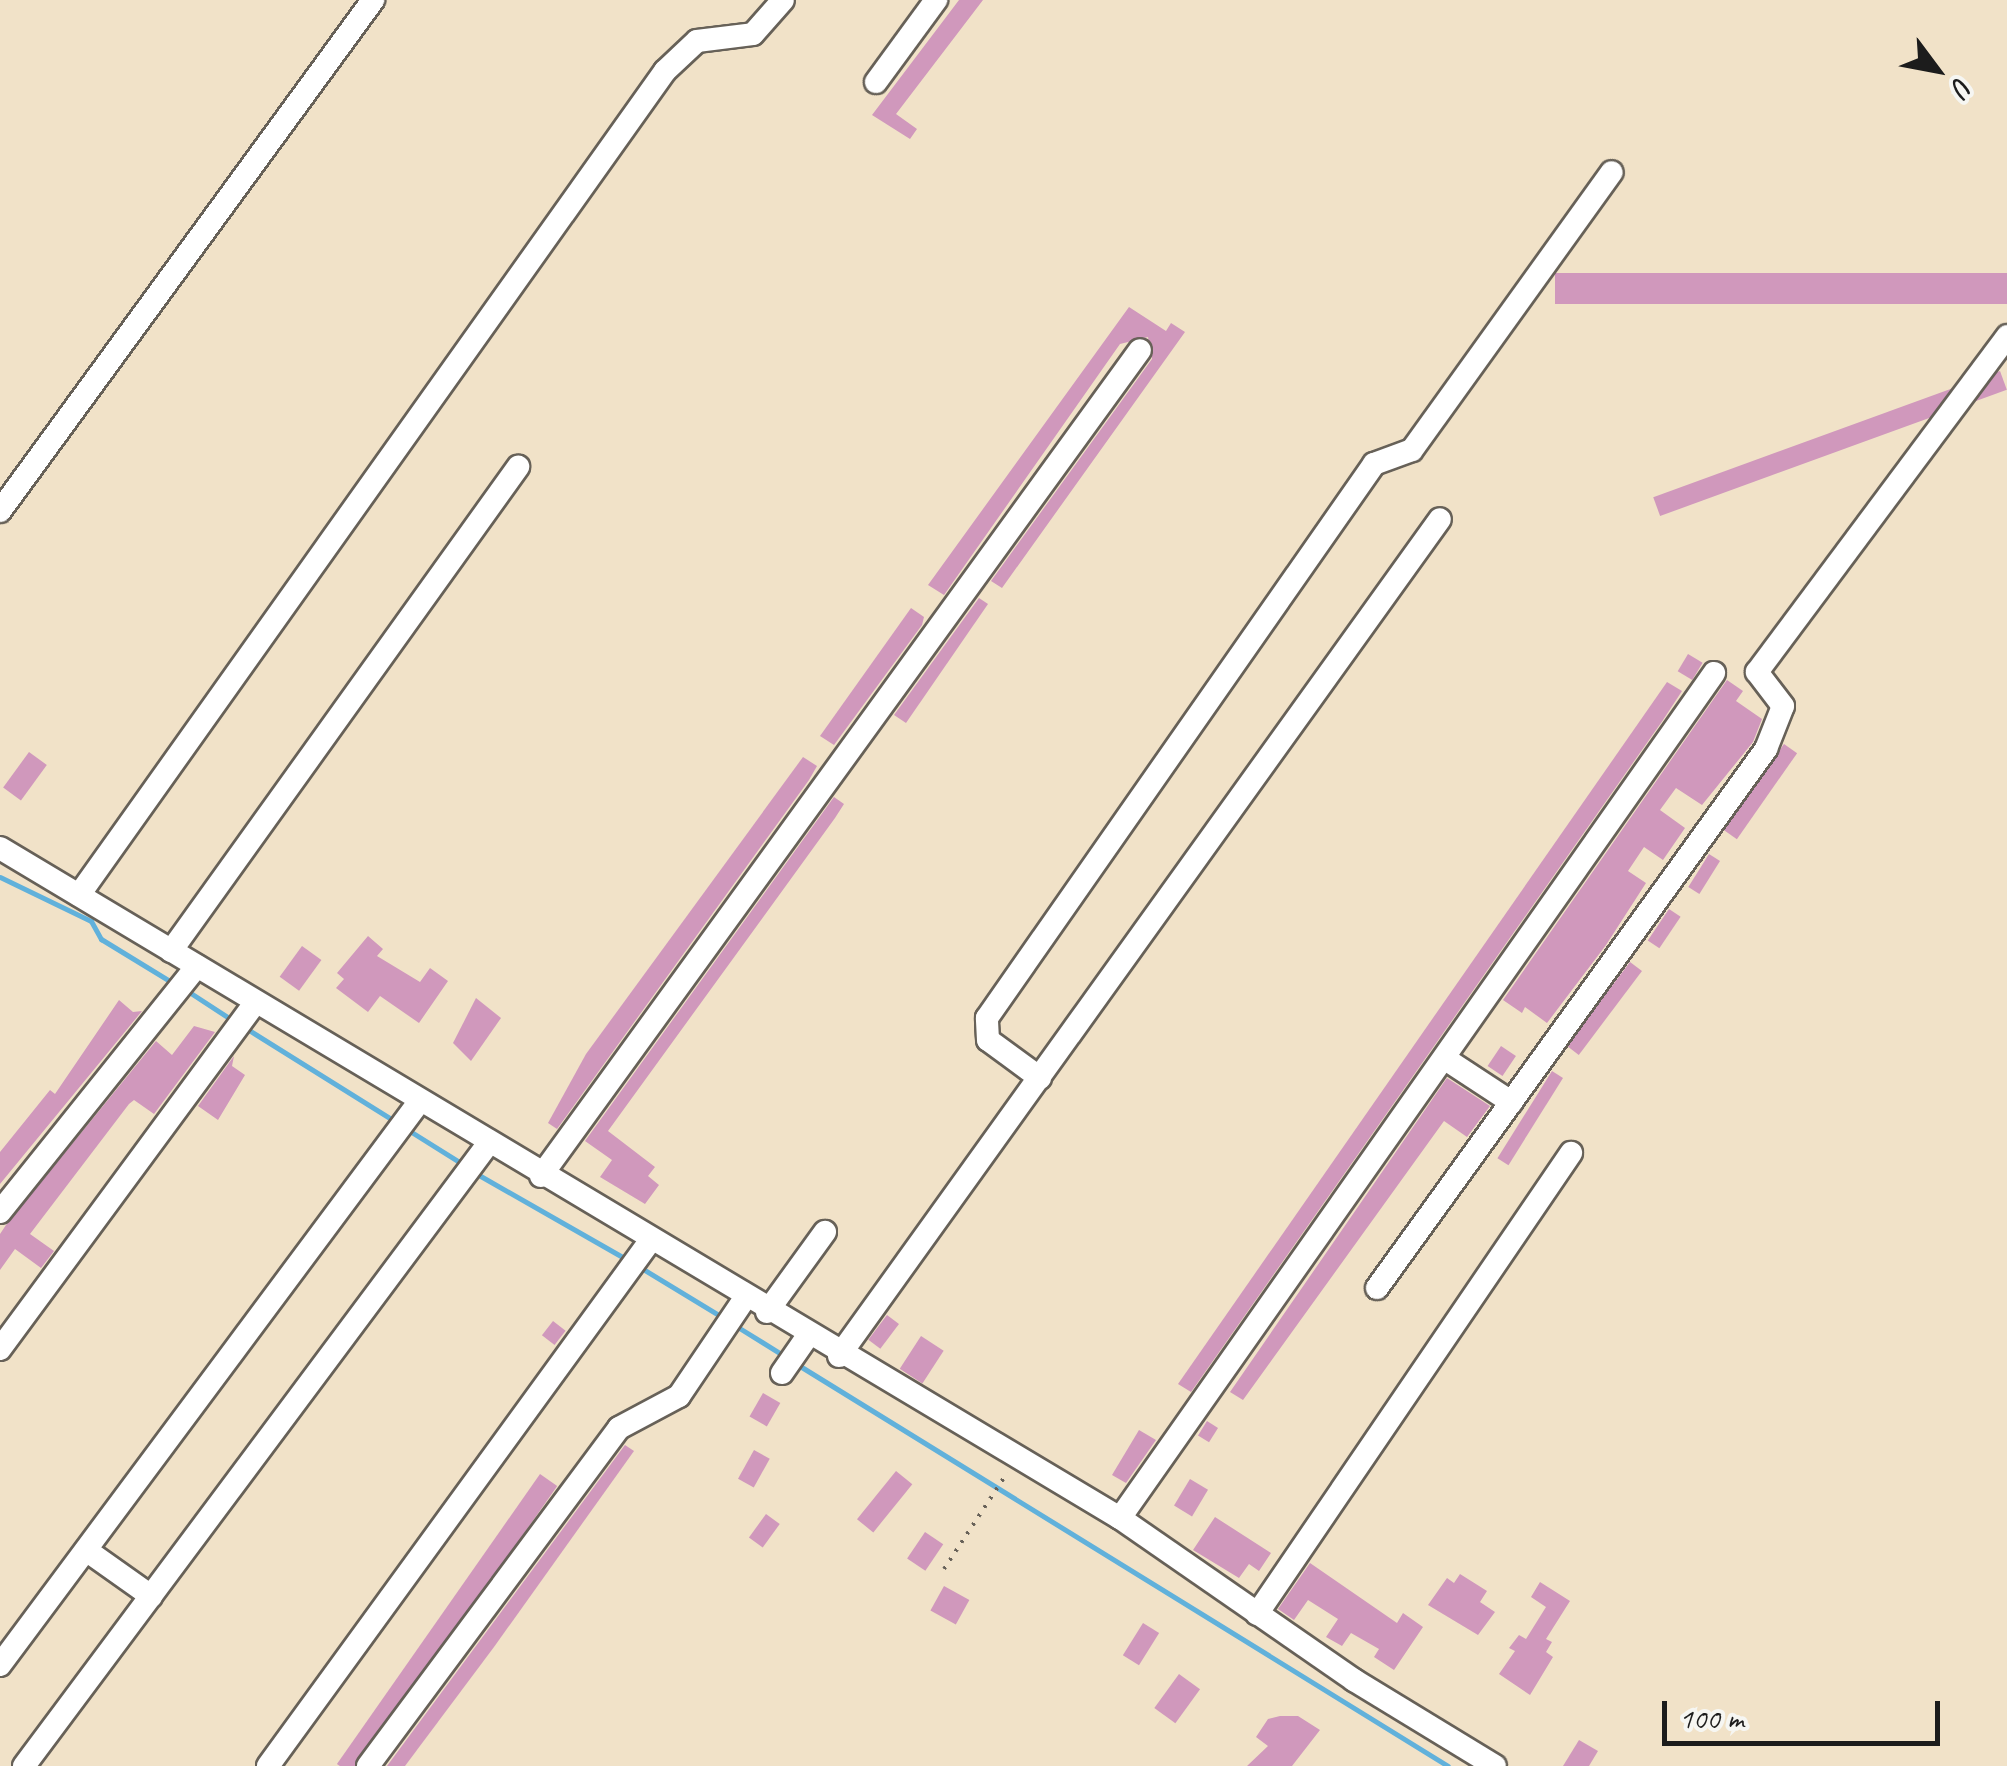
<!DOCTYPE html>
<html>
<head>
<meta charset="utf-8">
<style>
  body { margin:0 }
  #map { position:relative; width:2007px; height:1766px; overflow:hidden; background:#f1e2c8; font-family:Caveat,sans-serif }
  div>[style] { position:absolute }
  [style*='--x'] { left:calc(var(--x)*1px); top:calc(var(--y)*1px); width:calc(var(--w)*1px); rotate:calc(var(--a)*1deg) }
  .stream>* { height:5px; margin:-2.5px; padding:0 2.5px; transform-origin:2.5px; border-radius:2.5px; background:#61b1db }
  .building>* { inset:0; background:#d098bc; transform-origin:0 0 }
  .path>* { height:4px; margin-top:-2px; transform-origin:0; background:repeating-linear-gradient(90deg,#676158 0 2.5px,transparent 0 10.5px) }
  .roads { filter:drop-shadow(2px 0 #676158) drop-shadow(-2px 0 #676158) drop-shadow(0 2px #676158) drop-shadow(0 -2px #676158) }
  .minor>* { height:22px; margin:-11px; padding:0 11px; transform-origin:11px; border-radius:11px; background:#fff }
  span { translate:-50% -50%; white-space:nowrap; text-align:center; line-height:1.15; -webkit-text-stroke:8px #f6f6f2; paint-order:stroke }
  .north { position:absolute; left:1887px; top:20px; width:100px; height:100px; -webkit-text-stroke:8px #f6f6f2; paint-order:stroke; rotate:122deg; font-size:28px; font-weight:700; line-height:40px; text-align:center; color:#1c1c1c }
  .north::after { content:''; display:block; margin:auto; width:35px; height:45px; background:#1c1c1c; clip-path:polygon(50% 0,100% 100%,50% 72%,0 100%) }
  .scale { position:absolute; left:1662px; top:1701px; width:278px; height:45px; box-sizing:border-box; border:5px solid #1c1c1c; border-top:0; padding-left:12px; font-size:30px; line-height:35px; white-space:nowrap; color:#1c1c1c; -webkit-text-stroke:8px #f6f6f2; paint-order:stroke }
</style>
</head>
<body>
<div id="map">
  <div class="stream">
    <div style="--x:0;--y:877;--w:101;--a:25.8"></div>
    <div style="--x:91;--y:921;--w:21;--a:61"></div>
    <div style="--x:101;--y:939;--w:88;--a:31.5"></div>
    <div style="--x:186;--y:990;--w:59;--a:33.1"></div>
    <div style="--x:244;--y:1027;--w:179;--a:32"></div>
    <div style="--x:405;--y:1128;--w:70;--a:32.1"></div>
    <div style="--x:477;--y:1174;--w:174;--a:29.7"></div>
    <div style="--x:638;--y:1266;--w:98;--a:31.3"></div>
    <div style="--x:736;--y:1326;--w:59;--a:31.8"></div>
    <div style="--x:795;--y:1363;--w:767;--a:31.68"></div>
  </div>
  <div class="building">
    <div style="clip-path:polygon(959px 0,983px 0,896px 114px,917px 129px,910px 139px,872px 115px)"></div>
    <div style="left:2007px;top:273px;width:31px;height:452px;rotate:90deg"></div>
    <div style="clip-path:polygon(1129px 307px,1166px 331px,1171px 323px,1185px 332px,1002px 588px,991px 581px,1152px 359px,1148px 337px,1120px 344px,944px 595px,928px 585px)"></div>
    <div style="left:2000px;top:371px;width:20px;height:369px;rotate:70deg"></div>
    <div style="clip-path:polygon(979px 598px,988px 604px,906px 723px,894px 715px)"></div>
    <div style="clip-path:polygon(911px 608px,924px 617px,922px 625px,834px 745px,820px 736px)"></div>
    <div style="left:1688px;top:654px;width:17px;height:20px;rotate:31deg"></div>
    <div style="clip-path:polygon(1727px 680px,1743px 691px,1736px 701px,1762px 719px,1753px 742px,1702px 805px,1676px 788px,1660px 810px,1685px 828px,1663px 860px,1644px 847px,1628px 871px,1646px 883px,1606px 945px,1547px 1023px,1525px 1007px,1522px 1013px,1503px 1000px)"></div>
    <div style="clip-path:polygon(1667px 682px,1682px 691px,1663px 720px,1191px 1392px,1178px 1384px)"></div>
    <div style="left:1784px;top:744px;width:16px;height:105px;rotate:35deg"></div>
    <div style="left:29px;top:752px;width:22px;height:44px;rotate:36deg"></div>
    <div style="clip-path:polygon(803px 757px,817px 766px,809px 780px,557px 1129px,548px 1123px,586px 1054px)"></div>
    <div style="clip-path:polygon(834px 797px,844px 804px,835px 818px,608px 1131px,655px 1167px,648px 1176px,659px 1185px,645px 1204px,600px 1177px,612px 1160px,585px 1141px)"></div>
    <div style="left:1709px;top:854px;width:13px;height:39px;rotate:32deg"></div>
    <div style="left:1669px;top:909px;width:14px;height:38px;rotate:34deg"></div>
    <div style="clip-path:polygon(368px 936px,383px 949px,377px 956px,420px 982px,430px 968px,448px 981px,419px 1023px,380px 996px,368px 1012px,336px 988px,344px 979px,337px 973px)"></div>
    <div style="left:302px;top:946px;width:24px;height:38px;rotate:36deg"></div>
    <div style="left:1630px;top:962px;width:15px;height:105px;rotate:37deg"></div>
    <div style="clip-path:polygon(476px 998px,501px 1018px,471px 1061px,453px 1043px)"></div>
    <div style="clip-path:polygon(119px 1000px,133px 1012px,142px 1011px,0 1184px,0 1152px,50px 1090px,55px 1094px)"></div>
    <div style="clip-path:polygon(194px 1026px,215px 1032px,154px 1114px,134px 1100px,129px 1104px,30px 1234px,54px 1251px,41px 1268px,15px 1249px,0 1270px,0 1234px,6px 1225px,156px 1041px,172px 1055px)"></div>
    <div style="left:1501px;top:1046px;width:18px;height:24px;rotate:34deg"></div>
    <div style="clip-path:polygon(234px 1056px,232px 1066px,245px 1075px,218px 1120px,198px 1106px)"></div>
    <div style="left:1552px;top:1071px;width:13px;height:103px;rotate:32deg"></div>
    <div style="clip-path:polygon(1447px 1078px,1490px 1106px,1467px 1137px,1444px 1121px,1243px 1400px,1230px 1392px)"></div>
    <div style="left:887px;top:1315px;width:15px;height:31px;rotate:37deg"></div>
    <div style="left:553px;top:1321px;width:16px;height:18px;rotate:38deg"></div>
    <div style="left:921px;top:1336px;width:27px;height:39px;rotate:33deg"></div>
    <div style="left:763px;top:1393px;width:20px;height:27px;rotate:30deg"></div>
    <div style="left:1207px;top:1421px;width:13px;height:17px;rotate:32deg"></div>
    <div style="clip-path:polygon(1139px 1430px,1156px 1440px,1126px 1483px,1112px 1475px)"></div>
    <div style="clip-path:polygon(625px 1445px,634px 1451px,494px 1647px,405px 1766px,387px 1766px)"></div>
    <div style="left:754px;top:1450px;width:18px;height:33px;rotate:29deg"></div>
    <div style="left:896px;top:1471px;width:21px;height:62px;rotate:39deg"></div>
    <div style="left:540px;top:1474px;width:21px;height:354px;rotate:35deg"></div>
    <div style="left:1190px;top:1479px;width:21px;height:31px;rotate:31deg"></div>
    <div style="left:766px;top:1514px;width:17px;height:29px;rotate:36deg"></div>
    <div style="clip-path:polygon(1215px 1517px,1271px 1553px,1259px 1571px,1249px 1564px,1239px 1578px,1193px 1550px)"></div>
    <div style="left:925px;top:1532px;width:22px;height:32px;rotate:34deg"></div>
    <div style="clip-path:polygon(1310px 1563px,1397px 1623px,1403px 1613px,1423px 1627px,1394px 1670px,1374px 1657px,1379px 1649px,1351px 1633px,1342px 1646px,1326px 1637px,1338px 1619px,1308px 1600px,1294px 1620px,1278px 1609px)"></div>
    <div style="clip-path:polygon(1460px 1574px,1487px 1591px,1480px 1602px,1495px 1612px,1478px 1635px,1428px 1605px,1447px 1578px,1454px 1583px)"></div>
    <div style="clip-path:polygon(1540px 1582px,1570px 1601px,1546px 1639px,1552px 1642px,1546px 1652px,1553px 1657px,1530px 1695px,1499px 1674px,1515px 1651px,1509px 1648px,1519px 1635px,1526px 1639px,1546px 1607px,1531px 1597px)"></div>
    <div style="left:944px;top:1586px;width:29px;height:28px;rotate:29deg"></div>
    <div style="left:1143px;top:1623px;width:19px;height:38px;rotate:32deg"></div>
    <div style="left:1179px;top:1674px;width:26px;height:42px;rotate:36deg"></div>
    <div style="clip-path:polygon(1280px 1716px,1298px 1716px,1320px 1730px,1292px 1766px,1247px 1766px,1268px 1746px,1256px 1737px,1268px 1719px)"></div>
    <div style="clip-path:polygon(1579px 1740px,1598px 1751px,1589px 1766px,1563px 1766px)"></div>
  </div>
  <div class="path">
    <div style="--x:944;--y:1569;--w:115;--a:-56.7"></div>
  </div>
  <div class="roads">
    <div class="minor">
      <div style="--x:876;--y:82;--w:102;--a:-53.8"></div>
      <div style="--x:0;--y:511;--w:633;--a:-53.87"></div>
      <div style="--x:0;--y:848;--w:1305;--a:30.89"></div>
      <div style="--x:1120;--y:1518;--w:285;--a:34.7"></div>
      <div style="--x:1354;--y:1680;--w:165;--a:31.4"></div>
      <div style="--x:79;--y:895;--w:1011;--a:-54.58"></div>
      <div style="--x:665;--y:71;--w:44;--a:-43.2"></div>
      <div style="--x:697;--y:41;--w:56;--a:-7.1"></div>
      <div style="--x:753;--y:34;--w:45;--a:-48.6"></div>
      <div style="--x:171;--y:951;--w:596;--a:-54.36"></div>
      <div style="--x:1447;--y:1060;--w:77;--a:33.3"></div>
      <div style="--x:1040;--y:1078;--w:64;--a:-143.8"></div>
      <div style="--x:988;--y:1040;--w:22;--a:-93"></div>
      <div style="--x:987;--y:1018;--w:676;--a:-55.06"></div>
      <div style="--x:1374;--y:464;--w:40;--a:-20.2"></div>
      <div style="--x:1412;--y:450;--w:342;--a:-54.3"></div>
      <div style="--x:541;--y:1176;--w:1020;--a:-54.05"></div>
      <div style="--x:0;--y:1212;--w:315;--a:-51.3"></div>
      <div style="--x:1377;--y:1288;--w:665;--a:-54.18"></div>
      <div style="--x:1766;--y:749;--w:46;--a:-68.4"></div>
      <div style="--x:1783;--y:706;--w:43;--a:-127.4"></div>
      <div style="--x:1757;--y:672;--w:419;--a:-53.3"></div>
      <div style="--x:767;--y:1312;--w:99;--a:-54.1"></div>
      <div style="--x:0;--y:1349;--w:431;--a:-53.6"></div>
      <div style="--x:839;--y:1356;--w:1030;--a:-54.32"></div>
      <div style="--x:782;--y:1373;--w:44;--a:-55.2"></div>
      <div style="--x:1120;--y:1518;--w:1033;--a:-54.89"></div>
      <div style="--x:86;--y:1550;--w:80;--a:35.3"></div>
      <div style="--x:1257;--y:1614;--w:558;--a:-55.74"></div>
      <div style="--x:0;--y:1665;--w:702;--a:-53.34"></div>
      <div style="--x:24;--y:1766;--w:776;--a:-53.28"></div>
      <div style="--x:268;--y:1766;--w:649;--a:-53.96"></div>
      <div style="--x:368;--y:1766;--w:421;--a:-53.4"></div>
      <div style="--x:619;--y:1428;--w:68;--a:-28.1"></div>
      <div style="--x:679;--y:1396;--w:118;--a:-56"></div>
    </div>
  </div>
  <div class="north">U</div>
  <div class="scale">100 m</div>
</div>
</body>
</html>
